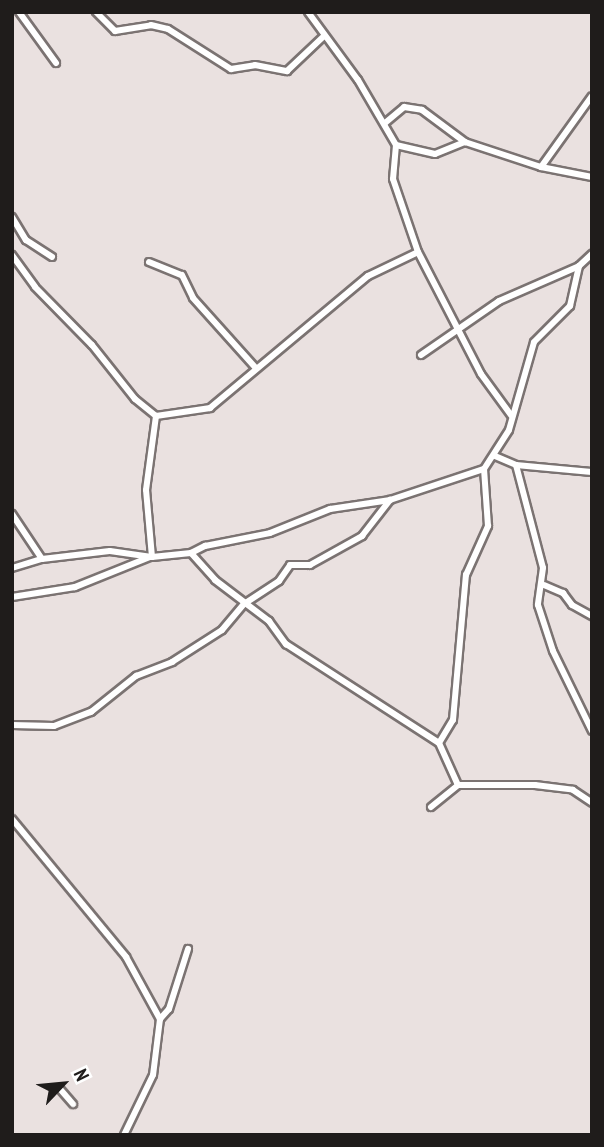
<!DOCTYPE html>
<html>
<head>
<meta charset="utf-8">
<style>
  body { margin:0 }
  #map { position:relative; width:604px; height:1147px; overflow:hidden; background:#eae1e0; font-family:"PT Sans Narrow",sans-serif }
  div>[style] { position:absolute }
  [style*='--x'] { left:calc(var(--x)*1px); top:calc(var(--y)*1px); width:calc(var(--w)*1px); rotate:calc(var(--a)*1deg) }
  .roads { filter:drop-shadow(2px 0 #7b7372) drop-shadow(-2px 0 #7b7372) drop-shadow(0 2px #7b7372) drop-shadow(0 -2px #7b7372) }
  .minor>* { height:6px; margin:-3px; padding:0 3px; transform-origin:3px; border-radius:3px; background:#fff }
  span { translate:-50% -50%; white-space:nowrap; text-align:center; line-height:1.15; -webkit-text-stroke:5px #fff; paint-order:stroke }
  .frame { position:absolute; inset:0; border:14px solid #1f1c1b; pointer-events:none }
  .north { position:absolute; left:28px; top:1049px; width:70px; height:70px; -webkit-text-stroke:5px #fff; paint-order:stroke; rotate:64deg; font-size:19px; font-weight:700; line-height:28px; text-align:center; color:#1f1c1b }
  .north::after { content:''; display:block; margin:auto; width:24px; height:32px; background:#1f1c1b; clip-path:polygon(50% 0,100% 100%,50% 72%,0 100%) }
</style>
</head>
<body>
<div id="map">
  <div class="roads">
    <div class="minor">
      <div style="--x:19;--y:12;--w:63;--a:54"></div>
      <div style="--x:96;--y:12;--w:27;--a:45"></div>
      <div style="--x:115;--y:31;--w:36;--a:-9"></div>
      <div style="--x:151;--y:25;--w:17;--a:13"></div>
      <div style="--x:168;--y:29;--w:75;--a:32.4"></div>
      <div style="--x:231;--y:69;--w:24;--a:-9"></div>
      <div style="--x:255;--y:65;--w:33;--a:11"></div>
      <div style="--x:287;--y:71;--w:50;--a:-43.4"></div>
      <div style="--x:308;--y:12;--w:84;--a:53.7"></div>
      <div style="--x:358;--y:80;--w:75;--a:59.7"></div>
      <div style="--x:396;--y:145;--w:34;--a:95"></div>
      <div style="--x:393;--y:179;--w:77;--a:71.1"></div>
      <div style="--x:418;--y:252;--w:137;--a:62.7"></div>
      <div style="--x:481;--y:374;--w:51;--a:53.8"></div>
      <div style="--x:385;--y:123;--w:25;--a:-40"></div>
      <div style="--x:404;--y:107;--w:18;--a:9"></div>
      <div style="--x:422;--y:110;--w:54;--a:36.7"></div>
      <div style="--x:465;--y:142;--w:80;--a:18.2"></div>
      <div style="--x:541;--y:167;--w:52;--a:11.1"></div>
      <div style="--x:396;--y:145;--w:40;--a:13"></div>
      <div style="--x:435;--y:154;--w:32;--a:-22"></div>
      <div style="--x:541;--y:167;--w:87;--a:-54.3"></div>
      <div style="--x:12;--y:217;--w:27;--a:59"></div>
      <div style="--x:26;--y:240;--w:31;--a:33"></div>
      <div style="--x:12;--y:255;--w:39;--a:54"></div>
      <div style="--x:35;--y:287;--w:81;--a:45.5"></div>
      <div style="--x:92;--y:345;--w:69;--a:51.5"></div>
      <div style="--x:135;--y:399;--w:27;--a:39"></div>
      <div style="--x:149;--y:262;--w:35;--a:22"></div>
      <div style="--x:182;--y:275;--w:25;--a:64"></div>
      <div style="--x:193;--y:298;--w:93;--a:48.1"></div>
      <div style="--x:421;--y:355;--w:95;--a:-34.7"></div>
      <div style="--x:499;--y:301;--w:87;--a:-23.6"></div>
      <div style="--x:579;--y:266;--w:18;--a:-43"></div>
      <div style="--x:156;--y:416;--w:55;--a:-8.4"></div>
      <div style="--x:210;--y:408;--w:206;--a:-39.9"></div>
      <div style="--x:368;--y:276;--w:55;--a:-25.6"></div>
      <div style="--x:495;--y:456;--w:23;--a:23"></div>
      <div style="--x:516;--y:465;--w:76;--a:5.3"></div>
      <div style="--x:516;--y:465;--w:106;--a:75.3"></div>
      <div style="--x:543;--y:568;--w:37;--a:98"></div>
      <div style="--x:538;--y:605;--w:48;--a:71.9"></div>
      <div style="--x:553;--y:651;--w:89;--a:64"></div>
      <div style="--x:12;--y:514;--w:54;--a:56.3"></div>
      <div style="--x:191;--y:553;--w:36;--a:48"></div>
      <div style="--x:215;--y:580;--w:68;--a:37.2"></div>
      <div style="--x:269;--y:621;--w:29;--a:54"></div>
      <div style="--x:286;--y:644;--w:182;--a:32.9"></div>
      <div style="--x:439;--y:743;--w:46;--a:65.7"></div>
      <div style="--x:152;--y:557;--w:67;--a:-95.1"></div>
      <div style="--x:146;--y:490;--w:75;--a:-82.3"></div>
      <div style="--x:12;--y:568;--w:31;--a:-17"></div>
      <div style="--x:42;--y:559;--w:68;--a:-6.7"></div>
      <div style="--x:110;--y:551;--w:42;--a:8.1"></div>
      <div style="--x:152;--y:557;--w:39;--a:-6"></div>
      <div style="--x:191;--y:553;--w:16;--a:-27"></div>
      <div style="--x:205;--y:546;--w:66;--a:-11.3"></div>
      <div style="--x:270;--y:533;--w:65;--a:-21.8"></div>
      <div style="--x:330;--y:509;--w:61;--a:-8.5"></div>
      <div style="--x:390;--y:500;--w:99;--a:-18.3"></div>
      <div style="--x:484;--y:469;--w:46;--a:-57.3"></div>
      <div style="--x:509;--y:430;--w:91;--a:-74.1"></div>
      <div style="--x:534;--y:342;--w:51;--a:-45"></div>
      <div style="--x:570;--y:306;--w:41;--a:-77.3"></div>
      <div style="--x:544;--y:585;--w:21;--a:23"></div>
      <div style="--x:563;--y:593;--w:15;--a:53"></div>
      <div style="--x:572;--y:605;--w:23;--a:29"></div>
      <div style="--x:12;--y:597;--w:64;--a:-9"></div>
      <div style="--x:75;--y:587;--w:81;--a:-21.8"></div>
      <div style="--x:12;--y:725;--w:42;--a:1.4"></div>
      <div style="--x:54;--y:726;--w:40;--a:-21"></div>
      <div style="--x:91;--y:712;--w:58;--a:-38.7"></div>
      <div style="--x:136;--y:676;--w:39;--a:-21"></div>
      <div style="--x:172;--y:662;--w:59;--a:-32.6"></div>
      <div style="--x:222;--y:630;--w:34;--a:-50"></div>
      <div style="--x:244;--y:604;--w:42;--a:-33.3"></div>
      <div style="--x:279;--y:581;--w:19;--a:-55"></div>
      <div style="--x:290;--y:565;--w:20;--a:0"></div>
      <div style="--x:310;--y:565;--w:60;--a:-29.1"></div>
      <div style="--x:362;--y:536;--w:46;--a:-52.1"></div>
      <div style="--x:439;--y:743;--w:27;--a:-59"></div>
      <div style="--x:453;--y:720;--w:146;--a:-84.9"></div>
      <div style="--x:466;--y:575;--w:54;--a:-65.8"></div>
      <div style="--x:488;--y:526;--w:57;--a:-94"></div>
      <div style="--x:431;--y:807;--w:35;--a:-39"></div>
      <div style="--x:458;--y:785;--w:77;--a:0"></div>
      <div style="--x:535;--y:785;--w:38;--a:7"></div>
      <div style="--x:573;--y:790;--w:23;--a:34"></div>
      <div style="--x:12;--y:819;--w:179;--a:50.4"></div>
      <div style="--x:126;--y:957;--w:71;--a:61.3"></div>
      <div style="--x:160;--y:1019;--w:56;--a:97.1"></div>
      <div style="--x:153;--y:1075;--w:67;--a:115.8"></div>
      <div style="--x:160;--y:1019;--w:13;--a:-48"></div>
      <div style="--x:169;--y:1009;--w:63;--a:-72.4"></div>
      <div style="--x:60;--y:1089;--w:20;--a:49"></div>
    </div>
  </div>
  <div class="frame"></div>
  <div class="north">N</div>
</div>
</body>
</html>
